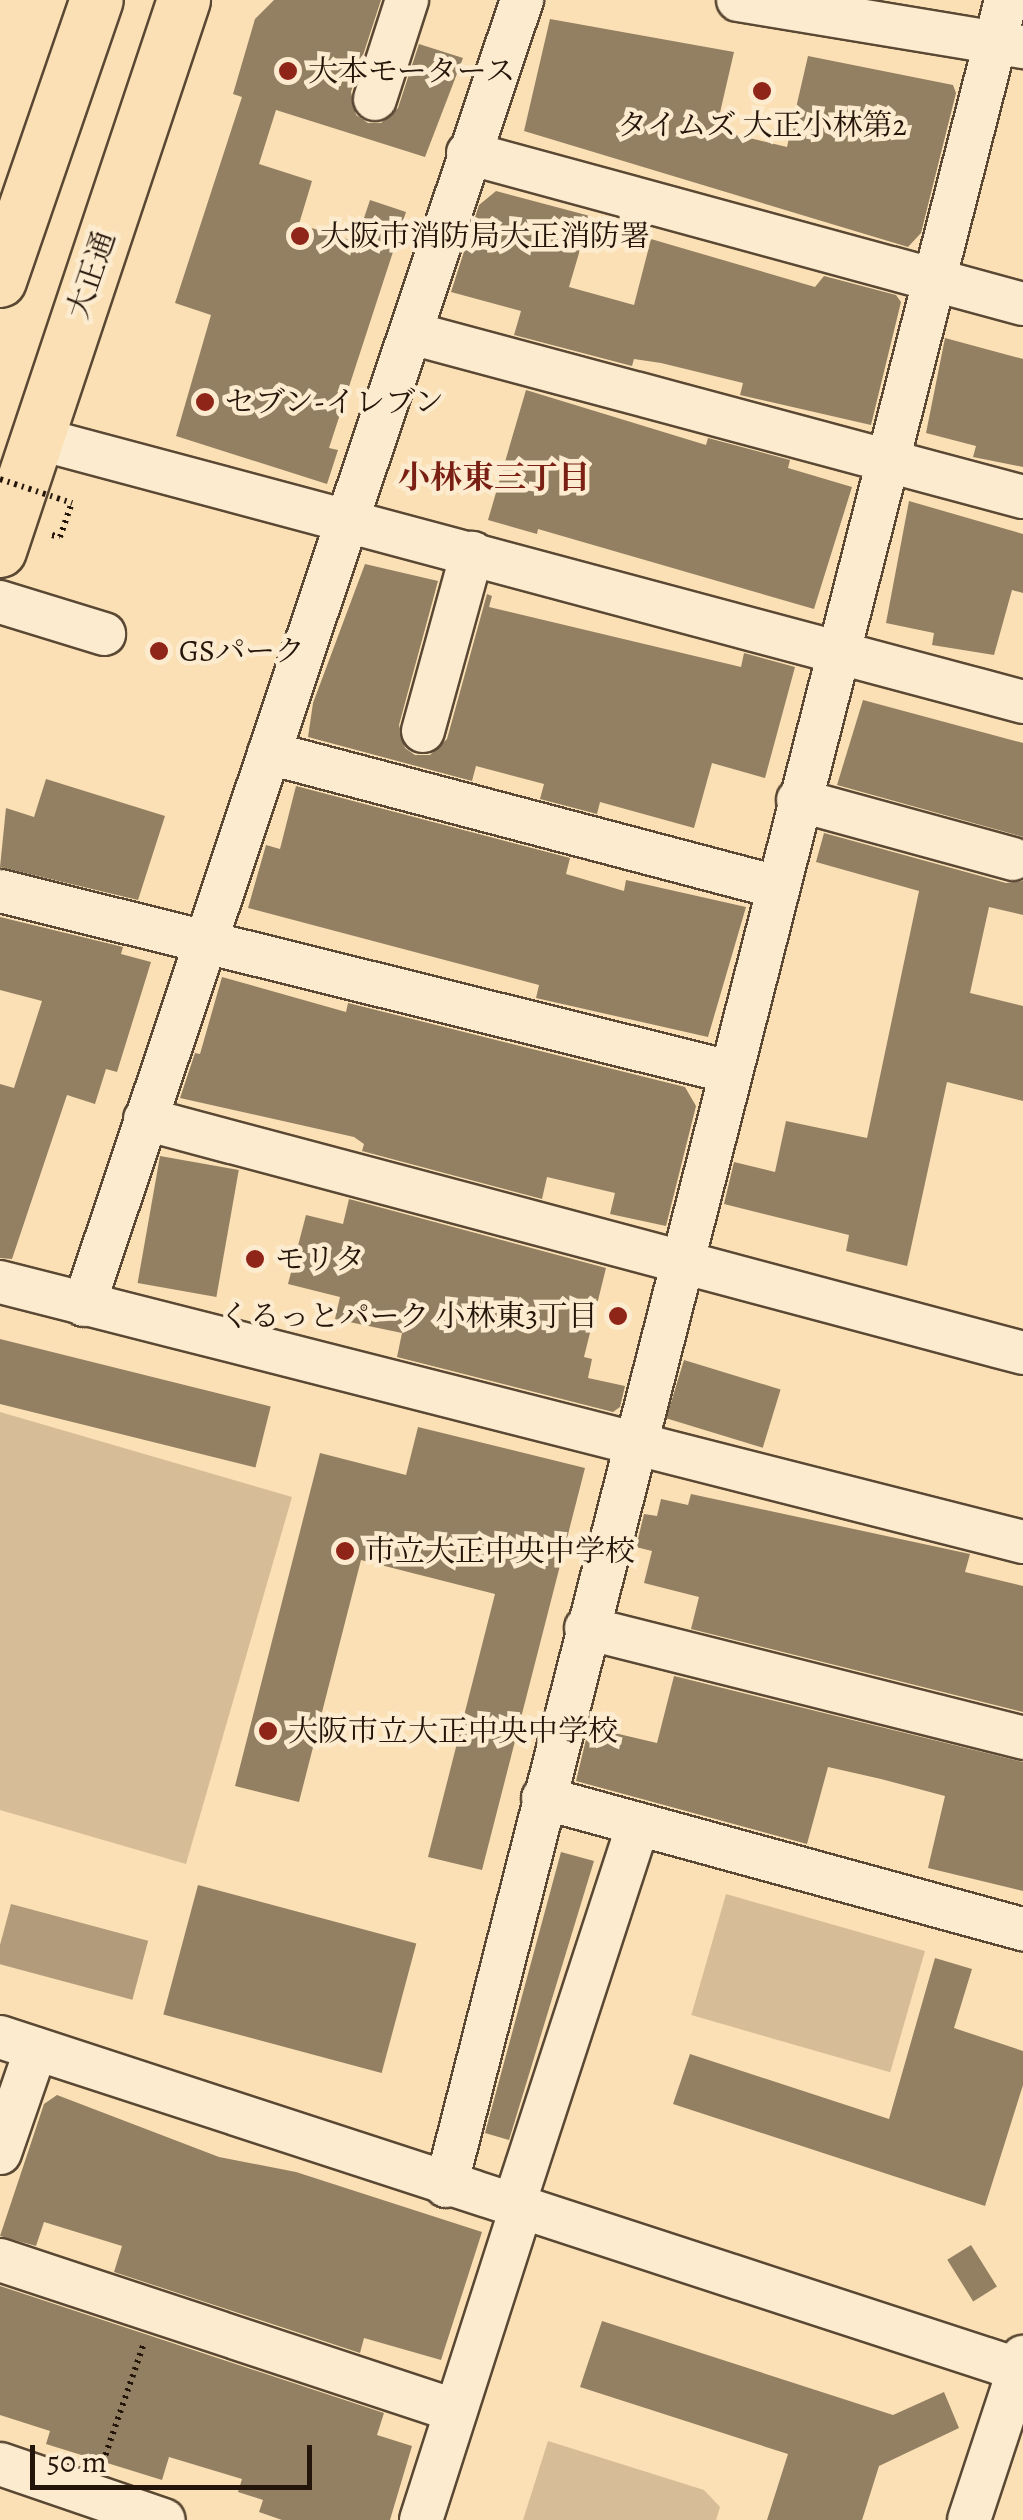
<!DOCTYPE html>
<html>
<head>
<meta charset="utf-8">
<style>
  body { margin:0 }
  #map { position:relative; width:1023px; height:2520px; overflow:hidden; background:#fae0b4; font-family:Alegreya,"Noto Serif JP",serif }
  div>[style] { position:absolute }
  [style*='--x'] { left:calc(var(--x)*1px); top:calc(var(--y)*1px); width:calc(var(--w)*1px); rotate:calc(var(--a)*1deg) }
  .green>* { inset:0; background:#d6bd97; transform-origin:0 0 }
  .water>* { inset:0; background:#b19b7a; transform-origin:0 0 }
  .building>* { inset:0; background:#937f62; transform-origin:0 0 }
  .path>* { height:6px; margin-top:-3px; transform-origin:0; background:repeating-linear-gradient(90deg,#24150a 0 2.5px,transparent 0 7.5px) }
  .roads { filter:drop-shadow(2px 0 #5a4834) drop-shadow(-2px 0 #5a4834) drop-shadow(0 2px #5a4834) drop-shadow(0 -2px #5a4834) }
  .minor>* { height:42px; margin:-21px; padding:0 21px; transform-origin:21px; border-radius:21px; background:#fcebce }
  .major>* { height:52px; margin:-26px; padding:0 26px; transform-origin:26px; border-radius:26px; background:#fae0b4 }
  .path-bridge>* { height:6px; margin-top:-3px; transform-origin:0; background:repeating-linear-gradient(90deg,#24150a 0 2.5px,transparent 0 7.5px) }
  .dots>* { width:28px; height:28px; translate:-50% -50%; box-sizing:border-box; border:5px solid #fcebce; border-radius:50% }
  span { translate:-50% -50%; white-space:nowrap; text-align:center; line-height:1.15; -webkit-text-stroke:9px #fcebce; paint-order:stroke }
  .poi-label { font-size:30px; color:#24150a }
  .left { translate:0 -50%; text-align:left }
  .right { translate:-100% -50%; text-align:right }
  .street-label { font-size:30px; color:#24150a }
  .neighbourhood-label { font-size:32px; color:#7a1f14; font-weight:700 }
  .scale { position:absolute; left:30px; top:2445px; width:282px; height:45px; box-sizing:border-box; border:5px solid #24150a; border-top:0; padding-left:12px; font-size:30px; line-height:35px; white-space:nowrap; color:#24150a; -webkit-text-stroke:8px #fcebce; paint-order:stroke }
</style>
</head>
<body>
<div id="map">
  <div class="green">
    <div style="clip-path:polygon(0 1412px,292px 1497px,186px 1864px,0 1810px)"></div>
    <div style="left:726px;top:1894px;width:207px;height:126px;rotate:16deg"></div>
    <div style="clip-path:polygon(548px 2441px,704px 2490px,720px 2507px,716px 2520px,523px 2520px)"></div>
  </div>
  <div class="water">
    <div style="left:11px;top:1904px;width:142px;height:61px;rotate:15deg"></div>
  </div>
  <div class="building">
    <div style="clip-path:polygon(274px 0,381px 0,351px 92px,356px 115px,368px 123px,381px 123px,398px 108px,419px 44px,463px 58px,425px 157px,276px 110px,259px 164px,312px 181px,299px 224px,356px 242px,370px 200px,406px 212px,329px 448px,338px 450px,327px 484px,176px 436px,211px 315px,175px 303px,242px 97px,233px 94px,255px 19px)"></div>
    <div style="clip-path:polygon(550px 19px,734px 52px,716px 130px,787px 147px,808px 56px,953px 85px,956px 93px,921px 233px,908px 247px,524px 131px)"></div>
    <div style="clip-path:polygon(496px 191px,590px 216px,569px 287px,634px 305px,651px 239px,815px 287px,824px 276px,896px 295px,901px 302px,871px 425px,740px 395px,743px 383px,661px 363px,634px 359px,632px 366px,514px 335px,521px 311px,451px 292px,479px 205px)"></div>
    <div style="clip-path:polygon(945px 338px,1023px 359px,1023px 467px,973px 457px,976px 446px,926px 433px)"></div>
    <div style="clip-path:polygon(526px 390px,706px 445px,708px 438px,790px 460px,788px 468px,852px 487px,814px 609px,538px 529px,537px 534px,488px 520px)"></div>
    <div style="clip-path:polygon(909px 501px,1023px 534px,1023px 593px,1012px 590px,994px 655px,932px 645px,934px 633px,886px 623px)"></div>
    <div style="clip-path:polygon(365px 564px,438px 581px,399px 725px,405px 748px,415px 755px,430px 755px,447px 739px,487px 594px,492px 596px,489px 607px,741px 667px,744px 653px,795px 667px,765px 778px,712px 763px,694px 828px,600px 802px,597px 814px,540px 799px,544px 784px,476px 766px,472px 781px,308px 737px,313px 703px)"></div>
    <div style="clip-path:polygon(863px 700px,1023px 743px,1023px 837px,837px 785px)"></div>
    <div style="clip-path:polygon(46px 779px,165px 816px,138px 900px,0 867px,6px 808px,34px 817px)"></div>
    <div style="clip-path:polygon(296px 786px,570px 858px,566px 874px,624px 891px,626px 880px,746px 907px,708px 1037px,536px 998px,539px 985px,248px 908px,266px 845px,280px 849px)"></div>
    <div style="clip-path:polygon(824px 833px,1006px 883px,1023px 881px,1023px 915px,989px 907px,970px 993px,1023px 1006px,1023px 1101px,947px 1082px,907px 1266px,846px 1251px,849px 1235px,724px 1204px,734px 1162px,775px 1172px,786px 1121px,867px 1138px,919px 891px,816px 862px)"></div>
    <div style="clip-path:polygon(0 917px,123px 947px,121px 954px,151px 962px,117px 1072px,106px 1069px,95px 1104px,67px 1095px,12px 1259px,0 1258px,0 1084px,14px 1088px,42px 1001px,0 990px)"></div>
    <div style="clip-path:polygon(222px 977px,346px 1012px,348px 1003px,685px 1087px,696px 1106px,666px 1226px,610px 1214px,615px 1193px,547px 1177px,542px 1199px,362px 1151px,364px 1144px,354px 1137px,180px 1098px,195px 1053px,200px 1054px)"></div>
    <div style="left:160px;top:1156px;width:80px;height:129px;rotate:10deg"></div>
    <div style="clip-path:polygon(349px 1199px,606px 1268px,584px 1357px,592px 1359px,588px 1378px,625px 1386px,620px 1407px,613px 1412px,397px 1357px,402px 1333px,335px 1319px,340px 1297px,288px 1284px,306px 1215px,343px 1224px)"></div>
    <div style="left:0;top:1339px;width:279px;height:63px;rotate:14deg"></div>
    <div style="left:684px;top:1360px;width:101px;height:61px;rotate:17deg"></div>
    <div style="clip-path:polygon(418px 1427px,585px 1468px,482px 1870px,428px 1857px,495px 1594px,361px 1560px,299px 1802px,235px 1786px,320px 1453px,406px 1475px)"></div>
    <div style="clip-path:polygon(691px 1494px,970px 1554px,965px 1572px,1023px 1586px,1023px 1712px,691px 1629px,699px 1597px,644px 1583px,652px 1551px,636px 1547px,644px 1514px,657px 1516px,661px 1499px,688px 1505px)"></div>
    <div style="clip-path:polygon(674px 1676px,1023px 1762px,1023px 1891px,928px 1868px,945px 1796px,881px 1779px,828px 1767px,807px 1844px,576px 1781px,589px 1727px,657px 1743px)"></div>
    <div style="clip-path:polygon(561px 1852px,594px 1861px,509px 2140px,485px 2133px)"></div>
    <div style="left:198px;top:1885px;width:226px;height:134px;rotate:15deg"></div>
    <div style="clip-path:polygon(935px 1958px,972px 1969px,954px 2028px,1023px 2051px,1023px 2085px,985px 2206px,673px 2104px,690px 2054px,889px 2119px)"></div>
    <div style="clip-path:polygon(57px 2095px,219px 2157px,296px 2172px,482px 2232px,441px 2360px,364px 2338px,360px 2353px,114px 2272px,122px 2246px,44px 2222px,36px 2246px,0 2236px,44px 2104px)"></div>
    <div style="left:971px;top:2245px;width:49px;height:28px;rotate:58deg"></div>
    <div style="clip-path:polygon(0 2286px,384px 2413px,377px 2435px,412px 2446px,390px 2520px,282px 2520px,259px 2512px,263px 2500px,238px 2492px,242px 2479px,169px 2457px,162px 2480px,46px 2444px,50px 2431px,0 2415px)"></div>
    <div style="clip-path:polygon(602px 2321px,893px 2415px,944px 2392px,959px 2428px,879px 2466px,862px 2520px,767px 2520px,788px 2454px,580px 2387px)"></div>
  </div>
  <div class="path">
    <div style="--x:52;--y:535;--w:8;--a:14"></div>
    <div style="--x:60;--y:537;--w:36;--a:-71"></div>
    <div style="--x:103;--y:2462;--w:123;--a:-71"></div>
  </div>
  <div class="roads">
    <div class="minor">
      <div style="--x:738;--y:0;--w:289;--a:9.4"></div>
      <div style="--x:375;--y:99;--w:104;--a:-72.1"></div>
      <div style="--x:468;--y:153;--w:575;--a:15.22"></div>
      <div style="--x:411;--y:333;--w:634;--a:15"></div>
      <div style="--x:36;--y:438;--w:1022;--a:14.97"></div>
      <div style="--x:0;--y:602;--w:109;--a:17.1"></div>
      <div style="--x:423;--y:731;--w:185;--a:-74.6"></div>
      <div style="--x:269;--y:753;--w:525;--a:14.78"></div>
      <div style="--x:798;--y:800;--w:223;--a:15.3"></div>
      <div style="--x:0;--y:891;--w:752;--a:13.93"></div>
      <div style="--x:145;--y:1119;--w:909;--a:14.92"></div>
      <div style="--x:0;--y:1282;--w:1056;--a:14.26"></div>
      <div style="--x:84;--y:1305;--w:1377;--a:-71.45"></div>
      <div style="--x:586;--y:1628;--w:451;--a:14.1"></div>
      <div style="--x:543;--y:1798;--w:498;--a:15.3"></div>
      <div style="--x:0;--y:2037;--w:1076;--a:18.08"></div>
      <div style="--x:0;--y:2153;--w:110;--a:-70.9"></div>
      <div style="--x:446;--y:2186;--w:2257;--a:-75.63"></div>
      <div style="--x:0;--y:2260;--w:480;--a:18.3"></div>
      <div style="--x:0;--y:2464;--w:173;--a:18.9"></div>
      <div style="--x:421;--y:2520;--w:327;--a:-72.2"></div>
      <div style="--x:521;--y:2209;--w:17;--a:-100"></div>
      <div style="--x:518;--y:2192;--w:387;--a:-71.9"></div>
      <div style="--x:969;--y:2520;--w:172;--a:-71.7"></div>
    </div>
    <div class="major">
      <div style="--x:0;--y:281;--w:297;--a:-71"></div>
      <div style="--x:0;--y:551;--w:581;--a:-71.53"></div>
    </div>
  </div>
  <div class="path-bridge">
    <div style="--x:0;--y:479;--w:76;--a:18.4"></div>
  </div>
  <div class="dots">
    <div style="left:288px;top:71px;background:#8f2418"></div>
    <div style="left:762px;top:91px;background:#8f2418"></div>
    <div style="left:300px;top:236px;background:#8f2418"></div>
    <div style="left:205px;top:402px;background:#8f2418"></div>
    <div style="left:159px;top:651px;background:#8f2418"></div>
    <div style="left:255px;top:1259px;background:#8f2418"></div>
    <div style="left:618px;top:1316px;background:#8f2418"></div>
    <div style="left:345px;top:1551px;background:#8f2418"></div>
    <div style="left:268px;top:1731px;background:#8f2418"></div>
  </div>
  <div class="poi-label">
    <span class="left" style="left:308px;top:71px">大本モータース</span>
    <span style="left:762px;top:125px">タイムズ 大正小林第2</span>
    <span class="left" style="left:320px;top:236px">大阪市消防局大正消防署</span>
    <span class="left" style="left:225px;top:402px">セブン-イレブン</span>
    <span class="left" style="left:179px;top:651px">GSパーク</span>
    <span class="left" style="left:275px;top:1259px">モリタ</span>
    <span class="right" style="left:598px;top:1316px">くるっとパーク 小林東3丁目</span>
    <span class="left" style="left:365px;top:1551px">市立大正中央中学校</span>
    <span class="left" style="left:288px;top:1731px">大阪市立大正中央中学校</span>
  </div>
  <div class="street-label">
    <span style="left:91px;top:275px;rotate:-71deg">大正通</span>
  </div>
  <div class="neighbourhood-label">
    <span style="left:494px;top:477px">小林東三丁目</span>
  </div>
  <div class="scale">50 m</div>
</div>
</body>
</html>
